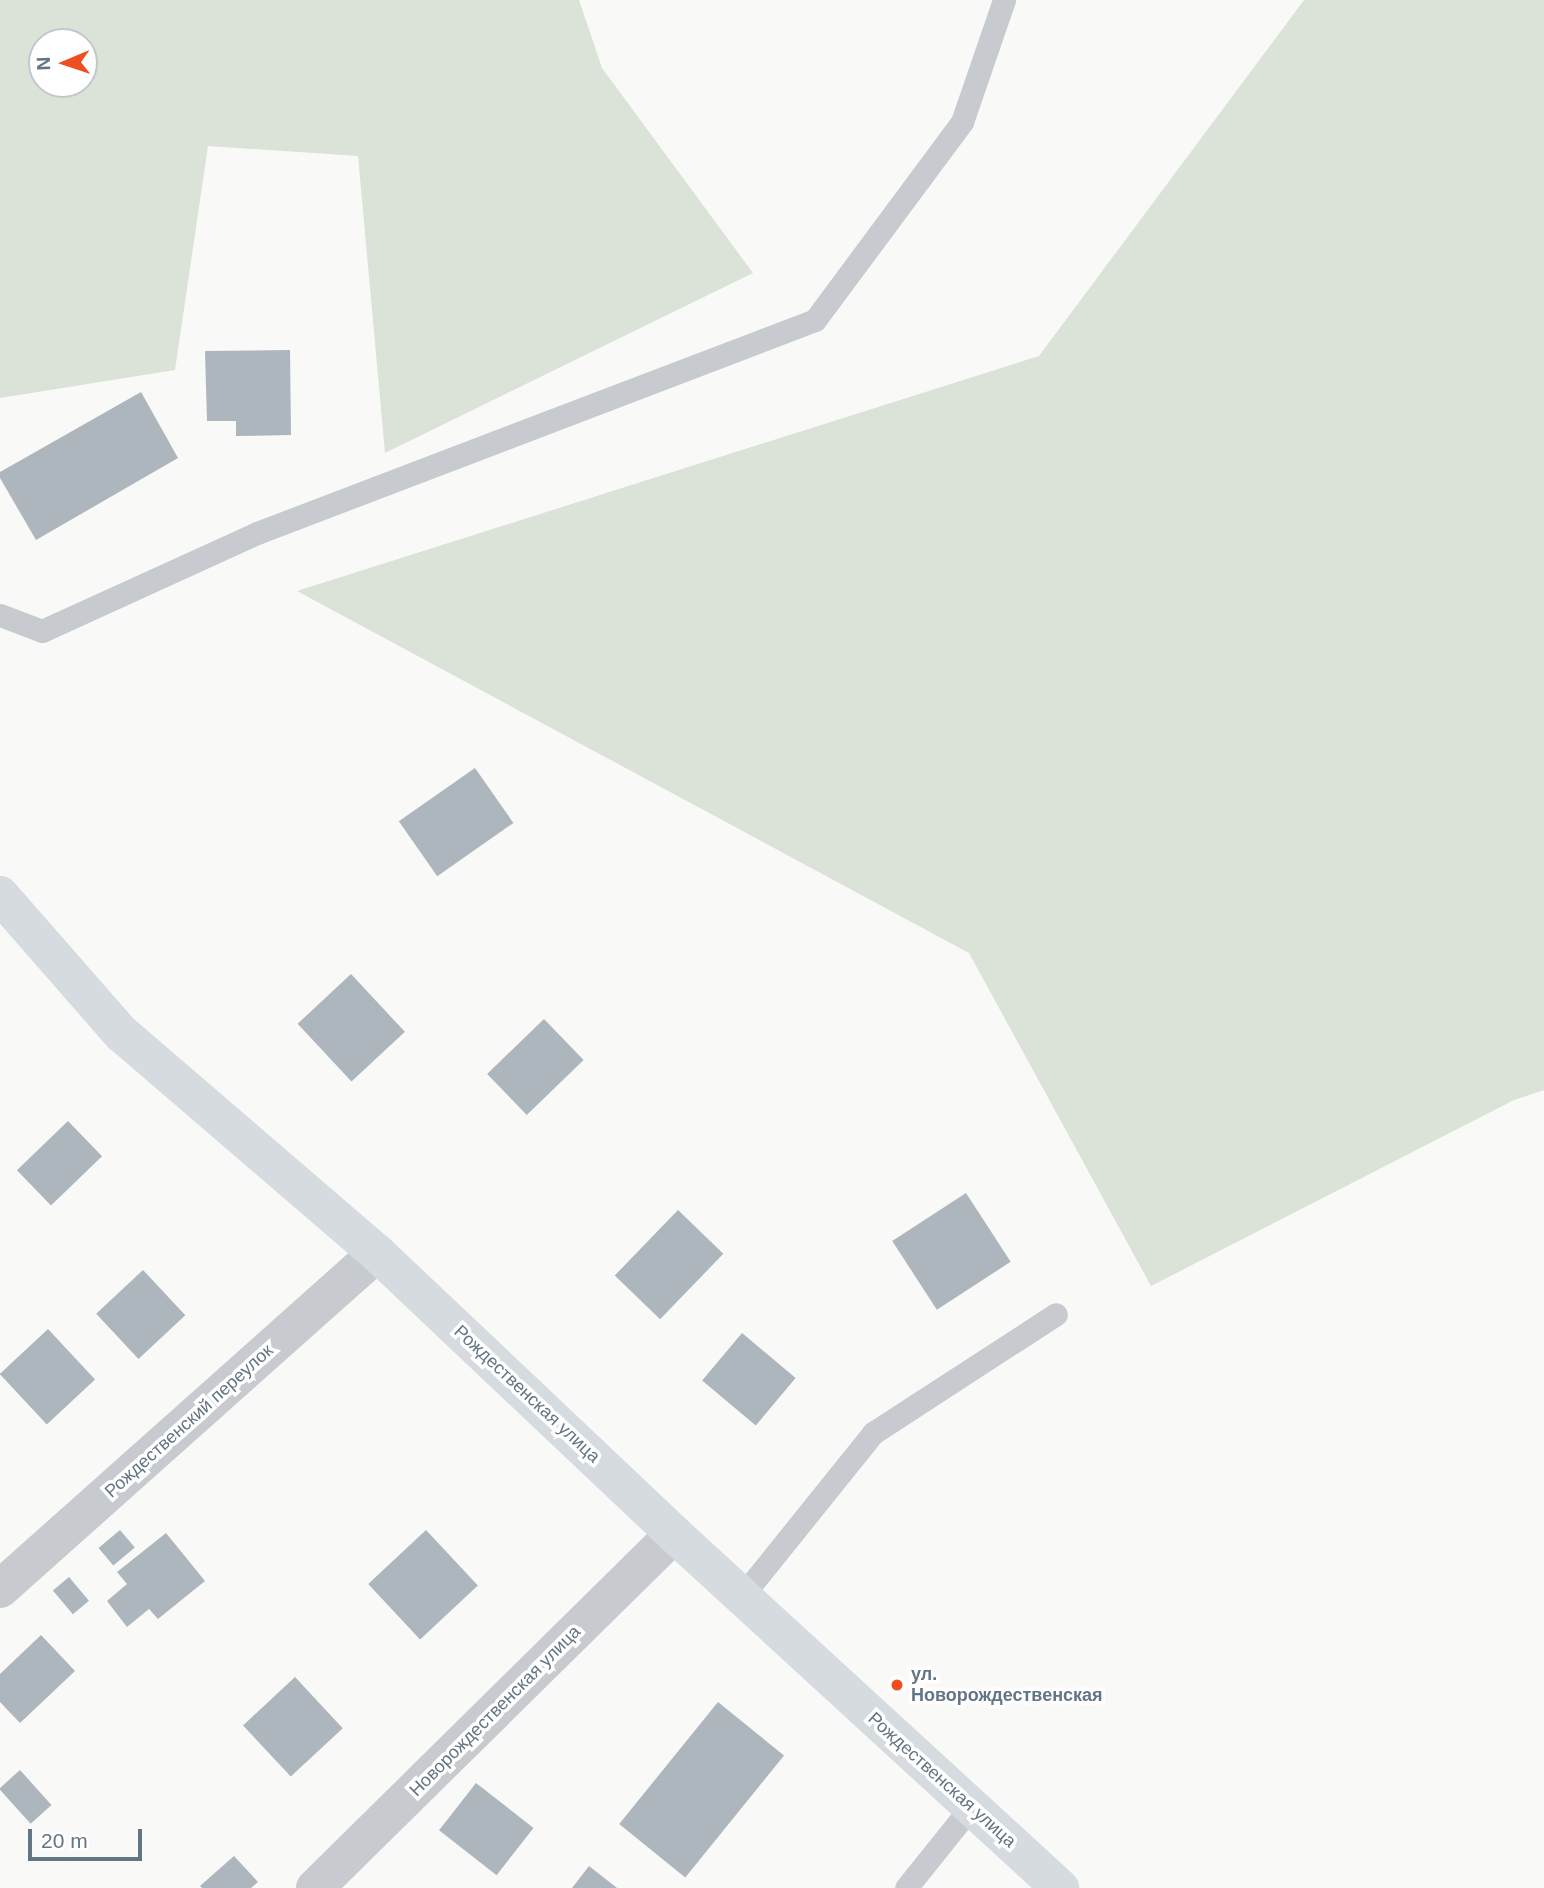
<!DOCTYPE html>
<html>
<head>
<meta charset="utf-8">
<style>
  body { margin:0 }
  #map { position:relative; width:1544px; height:1888px; overflow:hidden; background:#f9f9f7; font-family:Arial,sans-serif }
  div>[style] { position:absolute }
  [style*='--x'] { left:calc(var(--x)*1px); top:calc(var(--y)*1px); width:calc(var(--w)*1px); rotate:calc(var(--a)*1deg) }
  .green>* { inset:0; background:#dbe2d7 }
  .building>* { inset:0; background:#adb6bc; transform-origin:0 0 }
  .lane>* { height:23px; margin:-11.5px; padding:0 11.5px; transform-origin:11.5px; border-radius:11.5px; background:#c7cbcf }
  .street>* { height:38px; margin:-19px; padding:0 19px; transform-origin:19px; border-radius:19px; background:#c7cbcf }
  .secondary>* { height:38px; margin:-19px; padding:0 19px; transform-origin:19px; border-radius:19px; background:#d6dbdf }
  .dots>* { width:19px; height:19px; translate:-50% -50%; box-sizing:border-box; border:4px solid #fff; border-radius:50% }
  span { translate:-50% -50%; white-space:nowrap; text-align:center; line-height:1.15; -webkit-text-stroke:7px #fff; paint-order:stroke }
  .street-label { font-size:18px; color:#627584 }
  .poi-label { font-size:18px; color:#627584; font-weight:700 }
  .left { translate:0 -50%; text-align:left }
  .north { position:absolute; left:28px; top:28px; width:70px; height:70px; box-sizing:border-box; background:#fff; border:2px solid #c0c8ce; border-radius:50%; rotate:268deg; font-size:19px; font-weight:700; line-height:28px; text-align:center; color:#627584 }
  .north::after { content:''; display:block; margin:auto; width:24px; height:32px; background:#ef4e20; clip-path:polygon(50% 0,100% 100%,50% 72%,0 100%) }
  .scale { position:absolute; left:28px; top:1829px; width:114px; height:32px; box-sizing:border-box; border:4px solid #627584; border-top:0; padding-left:9px; font-size:21px; line-height:24px; white-space:nowrap; color:#627584; -webkit-text-stroke:5px #fff; paint-order:stroke }
</style>
</head>
<body>
<div id="map">
  <div class="green">
    <div style="clip-path:polygon(evenodd,0 0,579px 0,602px 68px,753px 273px,385px 453px,358px 156px,208px 146px,175px 370px,0 398px,0 0,84px 42px,84px 84px,42px 84px,42px 42px,84px 42px)"></div>
    <div style="clip-path:polygon(1304px 0,1544px 0,1544px 1090px,1514px 1100px,1151px 1286px,969px 953px,297px 591px,1039px 356px)"></div>
  </div>
  <div class="building">
    <div style="clip-path:polygon(290px 350px,291px 435px,236px 436px,236px 421px,207px 421px,205px 351px)"></div>
    <div style="clip-path:polygon(141px 392px,178px 458px,36px 540px,0 478px,0 472px)"></div>
    <div style="left:475px;top:768px;width:67px;height:93px;rotate:55deg"></div>
    <div style="left:351px;top:974px;width:79px;height:73px;rotate:47deg"></div>
    <div style="left:544px;top:1019px;width:57px;height:79px;rotate:46deg"></div>
    <div style="left:68px;top:1121px;width:49px;height:71px;rotate:46deg"></div>
    <div style="left:966px;top:1193px;width:82px;height:88px;rotate:57deg"></div>
    <div style="left:678px;top:1210px;width:63px;height:91px;rotate:44deg"></div>
    <div style="left:143px;top:1270px;width:62px;height:64px;rotate:47deg"></div>
    <div style="left:48px;top:1329px;width:69px;height:66px;rotate:47deg"></div>
    <div style="left:742px;top:1333px;width:70px;height:62px;rotate:40deg"></div>
    <div style="left:120px;top:1530px;width:23px;height:28px;rotate:50deg"></div>
    <div style="left:426px;top:1530px;width:76px;height:79px;rotate:47deg"></div>
    <div style="clip-path:polygon(166px 1533px,205px 1581px,158px 1619px,149px 1609px,127px 1627px,107px 1601px,127px 1584px,117px 1572px)"></div>
    <div style="left:69px;top:1577px;width:31px;height:21px;rotate:50deg"></div>
    <div style="clip-path:polygon(41px 1635px,75px 1671px,20px 1723px,0 1702px,0 1674px)"></div>
    <div style="left:295px;top:1677px;width:70px;height:71px;rotate:47deg"></div>
    <div style="left:718px;top:1702px;width:85px;height:157px;rotate:39deg"></div>
    <div style="left:20px;top:1770px;width:47px;height:28px;rotate:48deg"></div>
    <div style="left:476px;top:1783px;width:73px;height:60px;rotate:38deg"></div>
    <div style="clip-path:polygon(234px 1856px,258px 1882px,251px 1888px,202px 1888px,200px 1886px)"></div>
    <div style="clip-path:polygon(589px 1866px,617px 1888px,572px 1888px)"></div>
  </div>
  <div class="lane">
    <div style="--x:0;--y:615;--w:45;--a:20.9"></div>
    <div style="--x:42;--y:631;--w:236;--a:-24.5"></div>
    <div style="--x:257;--y:533;--w:597;--a:-20.89"></div>
    <div style="--x:815;--y:320;--w:247;--a:-53.4"></div>
    <div style="--x:962;--y:122;--w:129;--a:-71"></div>
    <div style="--x:742;--y:1596;--w:209;--a:-51.2"></div>
    <div style="--x:873;--y:1433;--w:218;--a:-33"></div>
    <div style="--x:906;--y:1888;--w:104;--a:-51.3"></div>
  </div>
  <div class="street">
    <div style="--x:0;--y:1589;--w:505;--a:-41.71"></div>
    <div style="--x:315;--y:1888;--w:504;--a:-44.6"></div>
  </div>
  <div class="secondary">
    <div style="--x:0;--y:895;--w:184;--a:48.8"></div>
    <div style="--x:121;--y:1033;--w:338;--a:40.7"></div>
    <div style="--x:377;--y:1253;--w:409;--a:43.4"></div>
    <div style="--x:674;--y:1534;--w:524;--a:42.52"></div>
  </div>
  <div class="dots">
    <div style="left:897px;top:1685px;background:#ef4e20"></div>
  </div>
  <div class="street-label">
    <span style="left:527px;top:1394px;rotate:43deg">Рождественская улица</span>
    <span style="left:189px;top:1421px;rotate:-42deg">Рождественский переулок</span>
    <span style="left:495px;top:1711px;rotate:-45deg">Новорождественская улица</span>
    <span style="left:942px;top:1780px;rotate:42deg">Рождественская улица</span>
  </div>
  <div class="poi-label">
    <span class="left" style="left:911px;top:1685px">ул.<br>Новорождественская</span>
  </div>
  <div class="north">N</div>
  <div class="scale">20 m</div>
</div>
</body>
</html>
